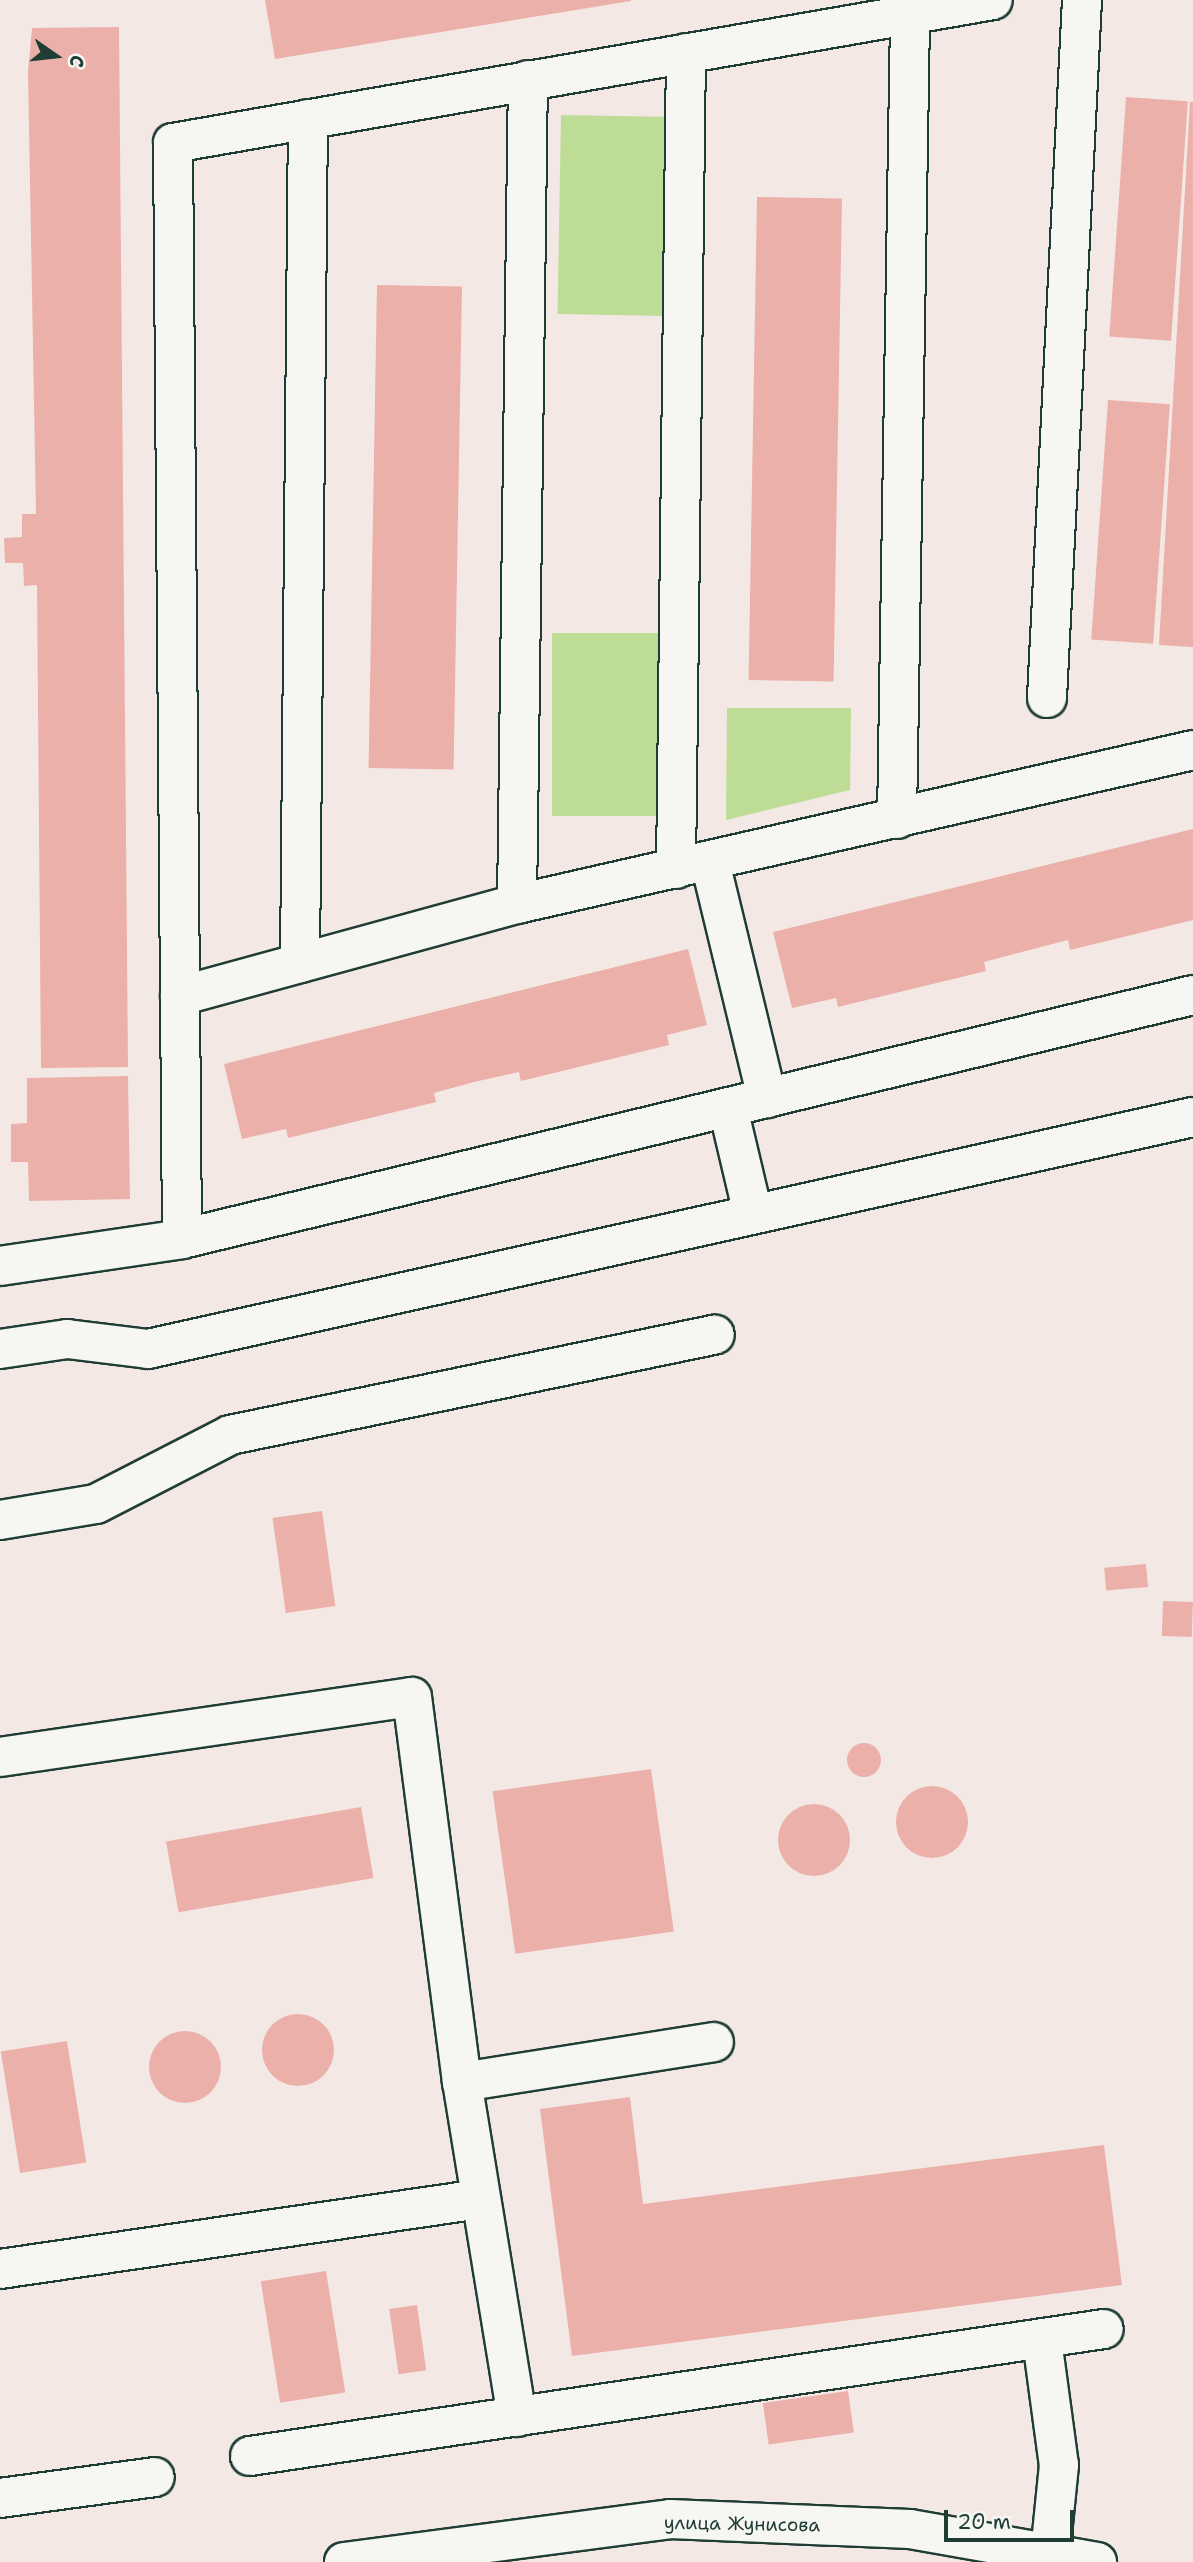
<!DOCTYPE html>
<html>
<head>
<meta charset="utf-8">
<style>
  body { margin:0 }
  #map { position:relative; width:1193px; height:2562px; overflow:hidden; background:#f4e8e4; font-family:"Shantell Sans",sans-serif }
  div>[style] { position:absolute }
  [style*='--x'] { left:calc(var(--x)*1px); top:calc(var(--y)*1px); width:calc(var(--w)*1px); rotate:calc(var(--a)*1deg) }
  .green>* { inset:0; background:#bddc95; transform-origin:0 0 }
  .building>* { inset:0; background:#ebb0aa; transform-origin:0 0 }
  .round { border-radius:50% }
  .roads { filter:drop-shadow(2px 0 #1f3d34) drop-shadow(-2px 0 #1f3d34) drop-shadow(0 2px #1f3d34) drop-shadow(0 -2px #1f3d34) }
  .minor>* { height:38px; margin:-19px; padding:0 19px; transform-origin:19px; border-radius:19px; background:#f6f6f2 }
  span { translate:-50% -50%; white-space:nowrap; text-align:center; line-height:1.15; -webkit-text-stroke:7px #f6f6f2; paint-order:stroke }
  .street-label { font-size:19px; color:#1f3d34 }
  .north { position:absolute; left:21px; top:21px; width:70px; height:70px; -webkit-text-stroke:5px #f6f6f2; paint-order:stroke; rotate:104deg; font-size:19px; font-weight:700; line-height:28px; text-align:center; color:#1f3d34 }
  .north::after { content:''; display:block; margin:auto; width:24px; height:32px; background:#1f3d34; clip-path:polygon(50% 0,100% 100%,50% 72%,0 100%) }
  .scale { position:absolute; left:944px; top:2510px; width:130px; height:32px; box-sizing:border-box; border:4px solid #1f3d34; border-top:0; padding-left:9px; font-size:21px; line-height:24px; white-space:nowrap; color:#1f3d34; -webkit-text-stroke:5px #f6f6f2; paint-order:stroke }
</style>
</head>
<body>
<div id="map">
  <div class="green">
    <div style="left:561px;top:115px;width:111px;height:199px;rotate:1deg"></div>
    <div style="left:552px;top:633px;width:109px;height:183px"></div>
    <div style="clip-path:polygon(727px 708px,851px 708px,850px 790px,726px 820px)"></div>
  </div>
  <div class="building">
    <div style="clip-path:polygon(265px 0,631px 0,631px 1px,275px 59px)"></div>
    <div style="clip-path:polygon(119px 27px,128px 1067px,41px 1068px,37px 585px,24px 586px,23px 563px,5px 563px,4px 538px,22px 537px,22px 514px,36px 514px,28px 71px,32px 28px)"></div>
    <div style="left:1126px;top:97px;width:62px;height:240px;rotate:4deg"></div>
    <div style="clip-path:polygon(1190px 102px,1193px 102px,1193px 647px,1159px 645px)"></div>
    <div style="left:757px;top:197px;width:85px;height:483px;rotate:1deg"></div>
    <div style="left:377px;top:285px;width:85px;height:483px;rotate:1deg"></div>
    <div style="left:1108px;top:400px;width:62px;height:240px;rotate:4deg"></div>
    <div style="clip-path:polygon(1193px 829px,1193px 920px,1070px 950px,1068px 940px,984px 962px,986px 971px,838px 1007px,836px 998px,792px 1008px,773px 932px)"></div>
    <div style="clip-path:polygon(688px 949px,707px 1025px,667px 1035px,669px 1045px,521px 1081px,519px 1072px,474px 1082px,434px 1093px,436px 1102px,288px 1138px,286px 1129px,242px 1139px,224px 1064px)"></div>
    <div style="clip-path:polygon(128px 1076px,130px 1199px,29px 1201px,28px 1162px,11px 1162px,11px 1124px,27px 1123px,27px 1078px)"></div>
    <div style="left:322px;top:1511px;width:96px;height:50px;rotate:82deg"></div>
    <div style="left:1146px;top:1564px;width:23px;height:42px;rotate:85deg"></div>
    <div style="left:1163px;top:1601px;width:30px;height:35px;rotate:2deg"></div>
    <div class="round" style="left:847px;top:1743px;width:34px;height:34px"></div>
    <div style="left:651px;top:1769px;width:164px;height:160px;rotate:82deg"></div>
    <div class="round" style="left:896px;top:1786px;width:72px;height:72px"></div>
    <div class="round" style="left:778px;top:1804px;width:72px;height:72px"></div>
    <div style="left:361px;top:1807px;width:72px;height:198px;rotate:80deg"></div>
    <div class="round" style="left:262px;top:2014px;width:72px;height:72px"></div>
    <div class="round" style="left:149px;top:2031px;width:72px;height:72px"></div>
    <div style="left:67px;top:2041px;width:123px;height:67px;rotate:81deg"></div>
    <div style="clip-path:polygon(630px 2097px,643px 2204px,1104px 2145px,1122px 2285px,572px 2356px,540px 2109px)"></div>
    <div style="left:326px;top:2271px;width:123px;height:66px;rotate:81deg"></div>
    <div style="left:417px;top:2305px;width:66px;height:28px;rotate:82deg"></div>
    <div style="left:848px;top:2391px;width:42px;height:86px;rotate:82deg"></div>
  </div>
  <div class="roads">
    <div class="minor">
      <div style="--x:1047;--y:698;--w:699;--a:-87.13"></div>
      <div style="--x:897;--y:819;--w:805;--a:-89.07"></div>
      <div style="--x:710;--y:862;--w:243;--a:76.4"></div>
      <div style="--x:676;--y:869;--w:816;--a:-89.3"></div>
      <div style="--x:517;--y:904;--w:824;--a:-89.24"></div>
      <div style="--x:300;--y:963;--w:844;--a:-89.46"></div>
      <div style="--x:180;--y:996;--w:349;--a:-15.3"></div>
      <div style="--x:517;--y:904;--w:693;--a:-12.83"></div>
      <div style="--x:728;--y:1108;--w:109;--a:76.7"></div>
      <div style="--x:182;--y:1239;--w:1096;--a:-90.47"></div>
      <div style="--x:173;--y:143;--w:832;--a:-9.89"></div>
      <div style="--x:0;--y:1266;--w:184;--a:-8.4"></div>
      <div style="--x:182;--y:1239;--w:1040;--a:-13.57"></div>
      <div style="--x:0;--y:1349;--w:68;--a:-8.5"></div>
      <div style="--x:67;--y:1339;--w:82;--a:7"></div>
      <div style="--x:148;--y:1349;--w:1070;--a:-12.52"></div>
      <div style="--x:0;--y:1520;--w:97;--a:-9.5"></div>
      <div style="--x:96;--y:1504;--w:151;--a:-27.2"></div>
      <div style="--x:230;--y:1435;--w:495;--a:-11.7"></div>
      <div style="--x:0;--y:1757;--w:416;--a:-8.3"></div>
      <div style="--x:412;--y:1697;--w:388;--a:82.6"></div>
      <div style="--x:0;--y:2269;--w:486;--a:-8.3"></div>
      <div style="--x:1042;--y:2340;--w:126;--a:82.3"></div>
      <div style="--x:1059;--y:2465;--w:88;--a:95.8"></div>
      <div style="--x:517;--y:2417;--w:339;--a:-99.3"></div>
      <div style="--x:462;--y:2082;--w:255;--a:-9"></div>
      <div style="--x:250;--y:2456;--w:863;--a:-8.46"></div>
      <div style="--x:0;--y:2498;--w:156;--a:-7.7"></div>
      <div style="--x:344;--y:2562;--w:329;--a:-7.5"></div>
      <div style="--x:670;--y:2519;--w:240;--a:2.4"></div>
      <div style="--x:910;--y:2529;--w:190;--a:10"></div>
    </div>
  </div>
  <div class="street-label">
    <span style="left:742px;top:2524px;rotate:1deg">улица Жунисова</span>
  </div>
  <div class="north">С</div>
  <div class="scale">20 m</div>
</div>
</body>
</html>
